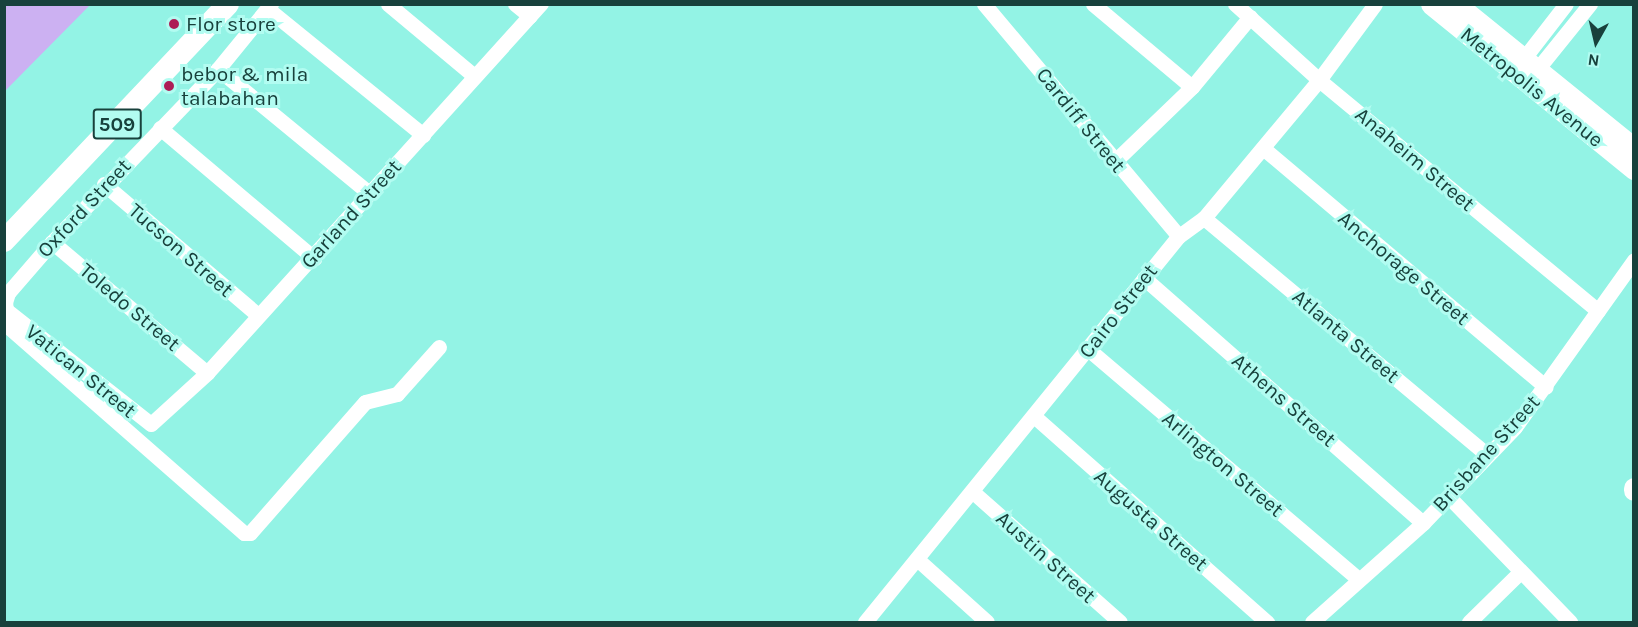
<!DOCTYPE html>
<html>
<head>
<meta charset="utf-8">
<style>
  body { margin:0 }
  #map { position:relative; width:1638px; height:627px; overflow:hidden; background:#93f3e5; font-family:Karla,sans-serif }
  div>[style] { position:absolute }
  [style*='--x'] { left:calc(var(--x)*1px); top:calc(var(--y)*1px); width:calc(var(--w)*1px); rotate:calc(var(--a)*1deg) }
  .water>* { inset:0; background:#ccb1f2 }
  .street>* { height:15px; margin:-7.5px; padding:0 7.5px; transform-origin:7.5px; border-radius:7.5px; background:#fff }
  .secondary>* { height:21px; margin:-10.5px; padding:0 10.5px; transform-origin:10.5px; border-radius:10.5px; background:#fff }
  .primary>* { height:22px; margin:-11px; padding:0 11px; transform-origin:11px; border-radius:11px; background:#fff }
  .dots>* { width:16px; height:16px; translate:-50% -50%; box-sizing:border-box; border:3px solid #b2fcf1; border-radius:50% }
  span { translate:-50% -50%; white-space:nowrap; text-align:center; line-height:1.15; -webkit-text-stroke:6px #b2fcf1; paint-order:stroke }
  .shield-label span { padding:2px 4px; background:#b2fcf1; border:2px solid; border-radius:4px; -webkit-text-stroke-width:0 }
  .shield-label { font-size:20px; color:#18413c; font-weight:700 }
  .poi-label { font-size:21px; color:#18413c }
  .left { translate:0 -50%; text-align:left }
  .street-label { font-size:21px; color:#18413c }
  .frame { position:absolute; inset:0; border:6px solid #18413c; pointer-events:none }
  .north { position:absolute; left:1566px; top:12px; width:60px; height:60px; -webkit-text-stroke:4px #b2fcf1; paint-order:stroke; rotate:188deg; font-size:16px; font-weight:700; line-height:24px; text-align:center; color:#18413c }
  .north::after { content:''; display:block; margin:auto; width:21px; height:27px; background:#18413c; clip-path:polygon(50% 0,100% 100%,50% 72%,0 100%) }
</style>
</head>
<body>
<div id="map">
  <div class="water">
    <div style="clip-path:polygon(5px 4px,90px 5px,5px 91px,4px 5px)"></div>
  </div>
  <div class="street">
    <div style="--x:271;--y:4;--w:84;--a:129.2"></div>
    <div style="--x:218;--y:69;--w:240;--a:133.8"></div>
    <div style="--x:52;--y:242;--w:67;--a:130.8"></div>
    <div style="--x:8;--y:293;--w:9;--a:108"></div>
    <div style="--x:5;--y:302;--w:8;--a:83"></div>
    <div style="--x:6;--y:310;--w:184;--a:38.2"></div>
    <div style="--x:151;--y:424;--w:76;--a:-42.3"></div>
    <div style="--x:207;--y:373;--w:498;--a:-47.9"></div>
    <div style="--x:388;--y:4;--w:112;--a:39.9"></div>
    <div style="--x:515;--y:4;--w:19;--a:39"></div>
    <div style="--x:984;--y:4;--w:303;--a:50"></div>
    <div style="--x:1093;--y:4;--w:129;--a:40"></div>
    <div style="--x:1235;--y:4;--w:113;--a:42.1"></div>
    <div style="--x:1319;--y:80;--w:362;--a:39.6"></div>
    <div style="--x:268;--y:9;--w:200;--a:39.1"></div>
    <div style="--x:1518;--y:66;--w:78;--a:-52.3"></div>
    <div style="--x:218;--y:69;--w:194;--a:39.4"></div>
    <div style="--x:1531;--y:77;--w:94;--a:-51.1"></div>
    <div style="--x:160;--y:128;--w:202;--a:40.2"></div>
    <div style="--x:1263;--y:148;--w:370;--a:40.2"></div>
    <div style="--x:1114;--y:162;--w:108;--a:-43.9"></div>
    <div style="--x:1192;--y:87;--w:91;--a:-50.4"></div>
    <div style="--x:104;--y:184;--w:202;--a:40.4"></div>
    <div style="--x:1204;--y:218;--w:369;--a:39.9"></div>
    <div style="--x:52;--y:242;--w:203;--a:40.2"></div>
    <div style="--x:1144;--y:278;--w:371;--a:41.3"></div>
    <div style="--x:4;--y:323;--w:319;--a:41.2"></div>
    <div style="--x:244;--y:533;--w:6;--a:0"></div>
    <div style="--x:250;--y:533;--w:174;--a:-48.7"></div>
    <div style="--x:365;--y:402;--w:33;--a:-14"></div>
    <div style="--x:397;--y:394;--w:63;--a:-48.2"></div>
    <div style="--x:1088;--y:349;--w:355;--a:40.4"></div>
    <div style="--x:1035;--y:417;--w:310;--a:41.5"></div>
    <div style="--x:973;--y:492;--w:196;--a:41.5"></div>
    <div style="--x:1449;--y:497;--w:174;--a:45.9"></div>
    <div style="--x:917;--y:559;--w:94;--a:42"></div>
    <div style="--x:865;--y:622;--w:498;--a:-50.9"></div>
    <div style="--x:1179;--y:236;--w:31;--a:-36"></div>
    <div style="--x:1204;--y:218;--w:180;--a:-50.2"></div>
    <div style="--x:1319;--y:80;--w:94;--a:-53.6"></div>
    <div style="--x:1312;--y:622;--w:149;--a:-41.7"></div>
    <div style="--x:1423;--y:523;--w:133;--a:-46.2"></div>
    <div style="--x:1515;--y:427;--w:205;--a:-54.5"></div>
    <div style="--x:1469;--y:622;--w:70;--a:-44.4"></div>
  </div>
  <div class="secondary">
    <div style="--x:1431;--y:4;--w:262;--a:39.1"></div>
    <div style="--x:1456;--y:4;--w:229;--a:39"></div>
    <div style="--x:1634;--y:488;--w:2;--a:90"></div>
  </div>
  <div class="primary">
    <div style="--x:4;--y:241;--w:326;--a:-46.6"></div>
  </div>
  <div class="dots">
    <div style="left:174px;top:24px;background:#ad1d56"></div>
    <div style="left:169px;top:86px;background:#ad1d56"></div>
  </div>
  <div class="shield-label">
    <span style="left:117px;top:124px">509</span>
  </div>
  <div class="poi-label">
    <span class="left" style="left:186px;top:24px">Flor store</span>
    <span class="left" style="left:181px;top:86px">bebor &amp; mila<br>talabahan</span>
  </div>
  <div class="street-label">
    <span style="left:1532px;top:87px;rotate:39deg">Metropolis Avenue</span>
    <span style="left:1081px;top:120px;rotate:51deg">Cardiff Street</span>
    <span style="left:1415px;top:159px;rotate:40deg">Anaheim Street</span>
    <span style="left:84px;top:208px;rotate:-47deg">Oxford Street</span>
    <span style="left:351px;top:214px;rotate:-48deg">Garland Street</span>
    <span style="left:181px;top:250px;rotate:41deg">Tucson Street</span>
    <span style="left:1404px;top:268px;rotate:40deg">Anchorage Street</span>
    <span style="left:130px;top:307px;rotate:40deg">Toledo Street</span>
    <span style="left:1118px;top:311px;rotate:-52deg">Cairo Street</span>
    <span style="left:1346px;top:336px;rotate:40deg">Atlanta Street</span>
    <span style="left:81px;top:371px;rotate:39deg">Vatican Street</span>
    <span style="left:1284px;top:400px;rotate:41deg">Athens Street</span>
    <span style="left:1486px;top:453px;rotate:-48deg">Brisbane Street</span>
    <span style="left:1223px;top:464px;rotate:40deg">Arlington Street</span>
    <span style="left:1151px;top:520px;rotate:41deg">Augusta Street</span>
    <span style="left:1046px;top:557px;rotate:42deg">Austin Street</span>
  </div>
  <div class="frame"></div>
  <div class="north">N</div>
</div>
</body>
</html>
